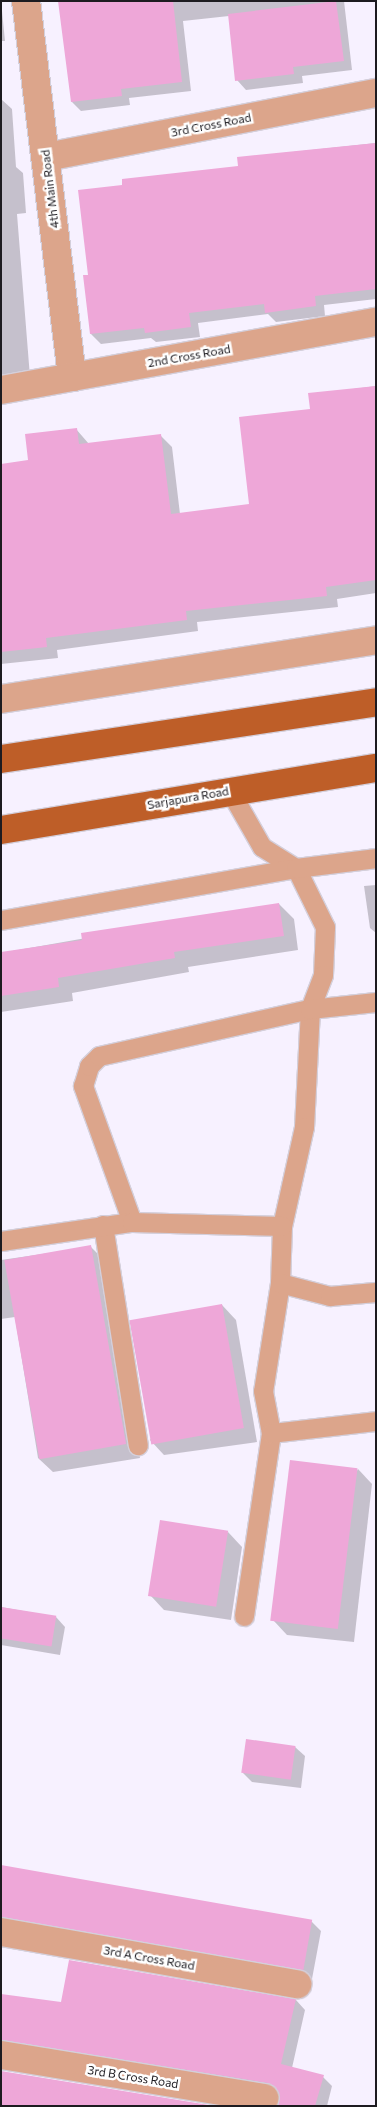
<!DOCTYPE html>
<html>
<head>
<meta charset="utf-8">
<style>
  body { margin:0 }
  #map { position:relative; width:377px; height:2107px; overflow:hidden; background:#f7f1ff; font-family:Commissioner,sans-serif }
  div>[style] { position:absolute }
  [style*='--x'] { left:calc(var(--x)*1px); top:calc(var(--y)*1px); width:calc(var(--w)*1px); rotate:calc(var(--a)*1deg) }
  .shadow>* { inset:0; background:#0003 }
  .building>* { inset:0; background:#eea7d8; transform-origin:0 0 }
  .roads { filter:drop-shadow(1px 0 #d4cfdb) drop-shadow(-1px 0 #d4cfdb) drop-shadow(0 1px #d4cfdb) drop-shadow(0 -1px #d4cfdb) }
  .service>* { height:19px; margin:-9.5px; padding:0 9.5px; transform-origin:9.5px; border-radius:9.5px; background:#dca58b }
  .minor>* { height:28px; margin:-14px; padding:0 14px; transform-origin:14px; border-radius:14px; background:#dca58b }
  .tertiary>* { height:28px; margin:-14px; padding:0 14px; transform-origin:14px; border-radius:14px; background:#dca58b }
  .primary>* { height:28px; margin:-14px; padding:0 14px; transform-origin:14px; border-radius:14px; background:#be5e28 }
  span { translate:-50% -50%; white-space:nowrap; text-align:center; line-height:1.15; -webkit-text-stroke:5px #fff; paint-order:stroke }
  .street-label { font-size:12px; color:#1d1b20 }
  .frame { position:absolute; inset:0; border:2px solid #1d1b20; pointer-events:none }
</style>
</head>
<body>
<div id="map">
  <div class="shadow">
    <div style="clip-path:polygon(1px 1px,5px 41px,1px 41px)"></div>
    <div style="clip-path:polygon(59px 1px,344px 1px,352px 70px,302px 76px,303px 83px,246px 90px,237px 80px,229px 16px,183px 21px,191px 91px,129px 98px,130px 105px,81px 111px,72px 102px)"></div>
    <div style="clip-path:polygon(1px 99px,12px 109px,16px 167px,23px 173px,26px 213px,17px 214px,30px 377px,1px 379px)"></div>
    <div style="clip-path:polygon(376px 143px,376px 299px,324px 305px,325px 316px,276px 322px,268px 314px,198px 323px,200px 337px,156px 342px,151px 338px,101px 344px,91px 334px,90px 276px,124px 186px,240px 167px,239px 158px)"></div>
    <div style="clip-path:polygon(376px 386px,376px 593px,337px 599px,338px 607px,197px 622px,198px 631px,57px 650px,58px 658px,1px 664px,1px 465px,29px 461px,76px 429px,89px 444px,161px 436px,172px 447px,180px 514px,251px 505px,311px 410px,309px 395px)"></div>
    <div style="clip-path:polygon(376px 885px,376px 933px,370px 928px,364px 886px)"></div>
    <div style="clip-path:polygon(279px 904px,294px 919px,298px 950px,188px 967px,189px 972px,72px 993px,73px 1001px,1px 1012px,1px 953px)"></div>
    <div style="clip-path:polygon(91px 1247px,105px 1261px,140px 1458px,53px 1472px,38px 1458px,15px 1317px,1px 1319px,1px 1260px)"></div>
    <div style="clip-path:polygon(222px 1305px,236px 1320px,257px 1442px,164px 1455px,150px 1440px)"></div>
    <div style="clip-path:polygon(358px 1469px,372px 1484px,354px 1642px,287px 1635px,273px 1620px)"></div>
    <div style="clip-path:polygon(228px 1532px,242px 1547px,231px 1620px,164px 1610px,150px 1595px)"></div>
    <div style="clip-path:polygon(1px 1607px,56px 1617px,65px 1627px,60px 1655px,1px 1645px)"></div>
    <div style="clip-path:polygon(295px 1747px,305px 1756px,301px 1788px,252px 1782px,243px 1773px)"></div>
    <div style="clip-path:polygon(1px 1866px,312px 1922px,321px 1931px,312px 1979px,14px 1925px,1px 1929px)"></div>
    <div style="clip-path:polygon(1px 1995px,62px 2003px,296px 2000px,305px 2010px,292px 2068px,323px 2077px,332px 2086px,327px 2106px,279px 2106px,278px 2092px,14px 2048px,1px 2054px)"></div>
  </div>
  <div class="building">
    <div style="clip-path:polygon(58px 1px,173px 1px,182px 82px,121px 89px,122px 96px,71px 102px)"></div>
    <div style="clip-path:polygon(336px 1px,344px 61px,293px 67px,294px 74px,235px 81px,228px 14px)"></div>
    <div style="clip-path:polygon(376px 143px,376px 289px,315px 296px,316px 306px,265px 313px,264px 304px,189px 313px,191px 327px,145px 333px,144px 328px,90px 334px,83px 275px,88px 275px,78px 190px,122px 185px,122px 179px,238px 166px,237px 157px)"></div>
    <div style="clip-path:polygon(376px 386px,376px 580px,326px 587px,327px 596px,186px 611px,187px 620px,46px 638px,47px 647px,1px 652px,1px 464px,28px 460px,25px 434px,77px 428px,79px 444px,161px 434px,171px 514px,249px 504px,239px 417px,310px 409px,308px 393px)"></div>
    <div style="clip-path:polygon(279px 903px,284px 936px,174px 952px,175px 958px,58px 978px,59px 987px,1px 996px,1px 952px,82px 940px,81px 933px)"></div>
    <div style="left:91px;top:1245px;width:202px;height:88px;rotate:80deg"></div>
    <div style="left:222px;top:1304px;width:126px;height:94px;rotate:80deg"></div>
    <div style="left:290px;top:1460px;width:68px;height:162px;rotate:7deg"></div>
    <div style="left:160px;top:1520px;width:69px;height:77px;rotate:9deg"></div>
    <div style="left:1px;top:1607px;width:56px;height:31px;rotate:9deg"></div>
    <div style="left:246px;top:1739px;width:50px;height:34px;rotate:8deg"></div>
    <div style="left:1px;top:1865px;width:316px;height:52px;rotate:10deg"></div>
    <div style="clip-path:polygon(69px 1960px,296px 1999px,281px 2064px,324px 2075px,315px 2106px,278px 2106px,279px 2092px,268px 2083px,1px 2040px,1px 1994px,61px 2002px)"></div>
    <div style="clip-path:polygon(1px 2071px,215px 2106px,1px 2106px)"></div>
  </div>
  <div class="roads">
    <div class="service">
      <div style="--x:230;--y:791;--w:64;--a:60.3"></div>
      <div style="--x:262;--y:847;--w:40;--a:32"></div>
      <div style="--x:296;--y:868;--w:66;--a:63.8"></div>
      <div style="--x:325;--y:927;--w:48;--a:92.4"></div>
      <div style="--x:323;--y:975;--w:36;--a:111"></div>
      <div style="--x:310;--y:1009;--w:118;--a:92.9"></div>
      <div style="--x:304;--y:1127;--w:101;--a:102.5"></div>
      <div style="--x:282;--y:1226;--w:57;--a:92"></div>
      <div style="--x:280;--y:1283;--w:109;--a:98.9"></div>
      <div style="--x:263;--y:1391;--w:43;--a:79.2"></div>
      <div style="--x:271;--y:1433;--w:185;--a:98.4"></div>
      <div style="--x:1;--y:920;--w:300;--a:-10"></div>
      <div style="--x:296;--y:868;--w:81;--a:-7.1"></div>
      <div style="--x:132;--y:1222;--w:145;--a:-109.8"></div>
      <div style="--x:83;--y:1086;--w:21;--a:-73"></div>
      <div style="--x:89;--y:1066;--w:14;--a:-45"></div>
      <div style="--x:99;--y:1056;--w:216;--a:-12.6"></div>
      <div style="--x:310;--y:1009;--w:66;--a:-6.1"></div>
      <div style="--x:103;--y:1225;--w:223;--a:81"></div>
      <div style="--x:1;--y:1241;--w:132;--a:-8.3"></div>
      <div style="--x:132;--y:1222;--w:150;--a:1.5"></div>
      <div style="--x:280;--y:1283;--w:52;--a:14.6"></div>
      <div style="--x:330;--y:1296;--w:46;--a:-5"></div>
      <div style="--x:271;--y:1433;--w:106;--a:-6.5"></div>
    </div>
    <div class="minor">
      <div style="--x:26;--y:1;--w:379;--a:83"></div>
      <div style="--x:46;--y:157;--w:336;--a:-11"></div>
      <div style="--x:1;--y:390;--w:381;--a:-10.3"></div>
      <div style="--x:1;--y:1932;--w:301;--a:10"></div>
      <div style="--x:1;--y:2055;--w:267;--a:9.3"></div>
    </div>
    <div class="tertiary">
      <div style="--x:1;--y:699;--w:380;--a:-8.9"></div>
    </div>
    <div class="primary">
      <div style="--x:1;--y:759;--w:379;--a:-8.6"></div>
      <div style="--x:1;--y:830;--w:380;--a:-9.4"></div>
    </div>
  </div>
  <div class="street-label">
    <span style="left:211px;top:125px;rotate:-11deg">3rd Cross Road</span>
    <span style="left:50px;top:189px;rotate:-97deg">4th Main Road</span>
    <span style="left:189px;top:356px;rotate:-10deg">2nd Cross Road</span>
    <span style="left:188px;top:798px;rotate:-10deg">Sarjapura Road</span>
    <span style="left:149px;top:1958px;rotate:10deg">3rd A Cross Road</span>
    <span style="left:133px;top:2077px;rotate:9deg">3rd B Cross Road</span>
  </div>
  <div class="frame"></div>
</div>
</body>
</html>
